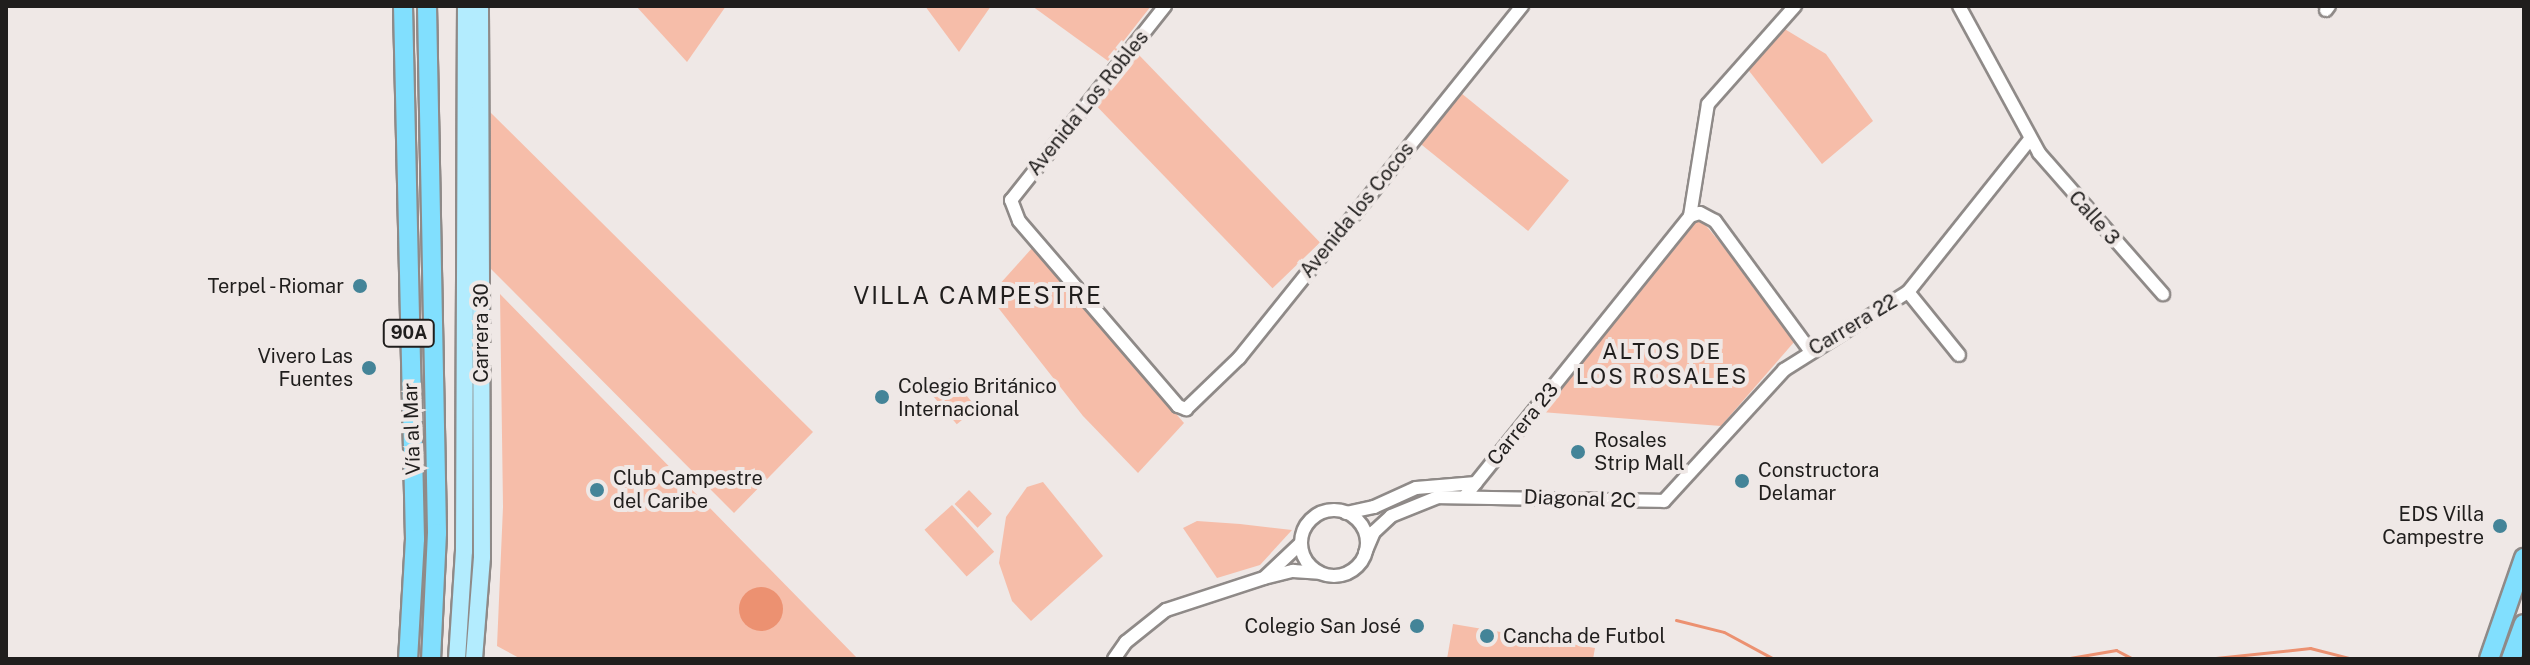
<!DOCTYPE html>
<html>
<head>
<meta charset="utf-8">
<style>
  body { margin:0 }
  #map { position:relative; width:2530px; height:665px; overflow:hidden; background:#efe8e6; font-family:"Public Sans",sans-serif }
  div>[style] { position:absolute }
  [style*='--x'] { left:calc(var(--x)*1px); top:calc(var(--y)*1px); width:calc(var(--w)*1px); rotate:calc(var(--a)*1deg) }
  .green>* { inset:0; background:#f6bda9; transform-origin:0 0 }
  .water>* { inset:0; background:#ec9171 }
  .round { border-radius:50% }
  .stream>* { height:3px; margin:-1.5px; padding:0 1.5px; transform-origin:1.5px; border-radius:1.5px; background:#ec9171 }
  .roads { filter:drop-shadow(2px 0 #8f8a88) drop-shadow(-2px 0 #8f8a88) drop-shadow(0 2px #8f8a88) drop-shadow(0 -2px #8f8a88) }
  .minor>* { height:12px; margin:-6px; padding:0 6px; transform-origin:6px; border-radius:6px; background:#fff }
  .minor>.ring { margin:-6px; padding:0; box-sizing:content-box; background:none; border:12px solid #fff; border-radius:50% }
  .major>* { height:16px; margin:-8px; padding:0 8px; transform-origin:8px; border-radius:8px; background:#b3ecfe }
  .highway>* { height:18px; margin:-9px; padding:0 9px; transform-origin:9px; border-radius:9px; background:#81dffe }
  .dots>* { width:22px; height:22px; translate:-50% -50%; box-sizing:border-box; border:4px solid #efe8e6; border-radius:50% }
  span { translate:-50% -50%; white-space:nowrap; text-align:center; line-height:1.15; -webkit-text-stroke:8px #efe8e6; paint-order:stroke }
  .shield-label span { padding:2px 6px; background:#efe8e6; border:2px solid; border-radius:6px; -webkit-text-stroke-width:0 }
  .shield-label { font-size:18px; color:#201e1d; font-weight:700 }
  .street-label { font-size:20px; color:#201e1d }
  .poi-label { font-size:20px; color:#201e1d }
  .right { translate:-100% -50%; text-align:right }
  .left { translate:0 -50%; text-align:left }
  .neighbourhood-label { font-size:22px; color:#201e1d; letter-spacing:2px }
  .quarter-label { font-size:24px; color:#201e1d; letter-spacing:2px }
  .frame { position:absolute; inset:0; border:8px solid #201e1d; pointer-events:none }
</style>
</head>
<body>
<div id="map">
  <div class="green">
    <div style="clip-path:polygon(636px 6px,726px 6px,687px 62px)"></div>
    <div style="clip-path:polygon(925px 6px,991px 6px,959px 52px)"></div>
    <div style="clip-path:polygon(1032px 6px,1151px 6px,1108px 61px)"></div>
    <div style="clip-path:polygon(1783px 28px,1826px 54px,1873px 121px,1822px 164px,1746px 67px)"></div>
    <div style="left:1138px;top:54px;width:262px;height:66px;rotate:46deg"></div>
    <div style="left:1461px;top:93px;width:139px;height:65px;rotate:39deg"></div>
    <div style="clip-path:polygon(490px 112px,813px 432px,734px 513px,490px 268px)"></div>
    <div style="clip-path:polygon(1695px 222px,1703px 222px,1794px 332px,1795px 341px,1721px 426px,1541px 412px)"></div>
    <div style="clip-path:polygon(1033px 247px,1184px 423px,1138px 473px,1083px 416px,989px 296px)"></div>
    <div style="clip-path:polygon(500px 294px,858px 659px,521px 659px,497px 646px,503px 507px)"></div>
    <div style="left:951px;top:377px;width:40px;height:26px;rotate:50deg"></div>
    <div style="clip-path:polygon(1043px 482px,1103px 556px,1031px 621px,1012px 601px,999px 563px,1006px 517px,1027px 487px)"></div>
    <div style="left:969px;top:490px;width:33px;height:20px;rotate:46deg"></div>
    <div style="left:952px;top:505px;width:63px;height:37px;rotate:48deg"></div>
    <div style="clip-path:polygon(1197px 521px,1240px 524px,1292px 530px,1260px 565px,1217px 578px,1183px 528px)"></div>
    <div style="clip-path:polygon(1453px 624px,1595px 648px,1593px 659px,1447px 659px)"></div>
  </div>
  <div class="water">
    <div class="round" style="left:739px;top:587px;width:44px;height:44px"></div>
  </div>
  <div class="stream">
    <div style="--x:1676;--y:620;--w:49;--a:14"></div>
    <div style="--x:1724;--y:632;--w:57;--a:28.4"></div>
    <div style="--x:2064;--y:659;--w:53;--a:-9.8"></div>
    <div style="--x:2116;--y:650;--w:19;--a:28"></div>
    <div style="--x:2206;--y:659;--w:105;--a:-6"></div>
    <div style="--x:2310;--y:648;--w:44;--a:14.3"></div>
  </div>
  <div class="roads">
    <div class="minor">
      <div style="--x:1165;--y:6;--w:248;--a:128.4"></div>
      <div style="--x:1011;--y:200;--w:22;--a:69"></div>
      <div style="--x:1019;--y:221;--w:244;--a:49.3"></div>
      <div style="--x:1178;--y:406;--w:9;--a:21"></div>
      <div style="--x:1186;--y:409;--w:74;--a:-43.9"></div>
      <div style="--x:1239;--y:358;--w:452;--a:-51.2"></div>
      <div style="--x:1959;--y:6;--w:167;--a:61.4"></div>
      <div style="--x:2039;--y:153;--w:188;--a:48.7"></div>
      <div style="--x:2326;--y:10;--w:5;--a:-53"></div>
      <div style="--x:1690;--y:216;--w:113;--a:-80.9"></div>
      <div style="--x:1708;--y:104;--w:131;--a:-48.4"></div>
      <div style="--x:1690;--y:216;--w:10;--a:-17"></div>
      <div style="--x:1700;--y:213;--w:17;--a:28"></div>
      <div style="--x:1715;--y:221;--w:159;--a:53.7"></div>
      <div style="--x:1908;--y:292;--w:81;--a:51"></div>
      <div style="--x:1466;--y:495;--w:358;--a:-51.2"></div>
      <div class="ring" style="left:1301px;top:510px;width:54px;height:54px"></div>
      <div style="--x:1346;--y:513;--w:29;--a:-12"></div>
      <div style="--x:1374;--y:507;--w:46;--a:-24.3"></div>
      <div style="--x:1416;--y:488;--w:60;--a:-4.8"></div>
      <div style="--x:1365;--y:553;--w:23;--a:-67"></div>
      <div style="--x:1374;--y:532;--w:23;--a:-43"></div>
      <div style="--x:1391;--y:516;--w:51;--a:-22"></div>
      <div style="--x:1438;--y:497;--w:226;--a:1"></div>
      <div style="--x:1664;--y:501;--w:178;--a:-47.5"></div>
      <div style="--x:1784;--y:370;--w:146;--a:-32.2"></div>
      <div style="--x:1908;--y:292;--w:196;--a:-51.4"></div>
      <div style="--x:1266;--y:576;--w:48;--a:-43.3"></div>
      <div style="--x:1114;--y:659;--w:21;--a:-55"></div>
      <div style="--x:1126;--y:642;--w:51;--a:-38.7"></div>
      <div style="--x:1166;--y:610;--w:103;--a:-18.1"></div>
      <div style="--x:1264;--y:578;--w:30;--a:-14"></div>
      <div style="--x:1293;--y:571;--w:26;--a:4"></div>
    </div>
    <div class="major">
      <div style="--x:457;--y:659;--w:108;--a:-86.3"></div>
      <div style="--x:464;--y:551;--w:545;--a:-89.79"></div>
      <div style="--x:474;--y:659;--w:102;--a:-85.5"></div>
      <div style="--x:482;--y:557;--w:551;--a:-90.21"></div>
    </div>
    <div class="highway">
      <div style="--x:403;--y:6;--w:533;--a:88.71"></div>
      <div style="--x:415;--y:539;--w:120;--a:93.3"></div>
      <div style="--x:427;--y:6;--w:527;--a:88.91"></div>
      <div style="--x:437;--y:533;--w:126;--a:92.7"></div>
      <div style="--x:2489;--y:659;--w:107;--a:-70.9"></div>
      <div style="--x:2511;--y:659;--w:37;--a:-70"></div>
    </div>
  </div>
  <div class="dots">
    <div style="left:360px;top:286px;background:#448498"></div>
    <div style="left:369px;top:368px;background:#448498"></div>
    <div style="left:882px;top:397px;background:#448498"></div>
    <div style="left:1578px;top:452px;background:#448498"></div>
    <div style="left:1742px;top:481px;background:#448498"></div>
    <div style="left:597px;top:490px;background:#448498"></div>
    <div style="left:2500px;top:526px;background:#448498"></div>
    <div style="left:1417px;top:626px;background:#448498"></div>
    <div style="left:1487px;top:636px;background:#448498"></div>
  </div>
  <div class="shield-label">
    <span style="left:409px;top:333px">90A</span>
  </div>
  <div class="street-label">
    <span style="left:1088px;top:103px;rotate:-51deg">Avenida Los Robles</span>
    <span style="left:1357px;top:210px;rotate:-51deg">Avenida los Cocos</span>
    <span style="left:2094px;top:218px;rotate:48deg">Calle 3</span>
    <span style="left:1853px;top:325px;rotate:-31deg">Carrera 22</span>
    <span style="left:481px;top:333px;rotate:-90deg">Carrera 30</span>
    <span style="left:1523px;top:424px;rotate:-51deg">Carrera 23</span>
    <span style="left:412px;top:429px;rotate:-92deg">Vía al Mar</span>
    <span style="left:1580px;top:499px;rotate:2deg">Diagonal 2C</span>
  </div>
  <div class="poi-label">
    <span class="right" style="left:344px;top:286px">Terpel - Riomar</span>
    <span class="right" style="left:353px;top:368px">Vivero Las<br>Fuentes</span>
    <span class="left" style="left:898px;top:398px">Colegio Británico<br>Internacional</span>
    <span class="left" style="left:1594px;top:452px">Rosales<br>Strip Mall</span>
    <span class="left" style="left:1758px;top:482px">Constructora<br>Delamar</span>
    <span class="left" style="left:613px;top:490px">Club Campestre<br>del Caribe</span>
    <span class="right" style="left:2484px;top:526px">EDS Villa<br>Campestre</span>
    <span class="right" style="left:1401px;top:626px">Colegio San José</span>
    <span class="left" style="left:1503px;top:636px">Cancha de Futbol</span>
  </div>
  <div class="neighbourhood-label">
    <span style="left:1662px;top:364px">ALTOS DE<br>LOS ROSALES</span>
  </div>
  <div class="quarter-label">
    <span style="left:978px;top:296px">VILLA CAMPESTRE</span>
  </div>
  <div class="frame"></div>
</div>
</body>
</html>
